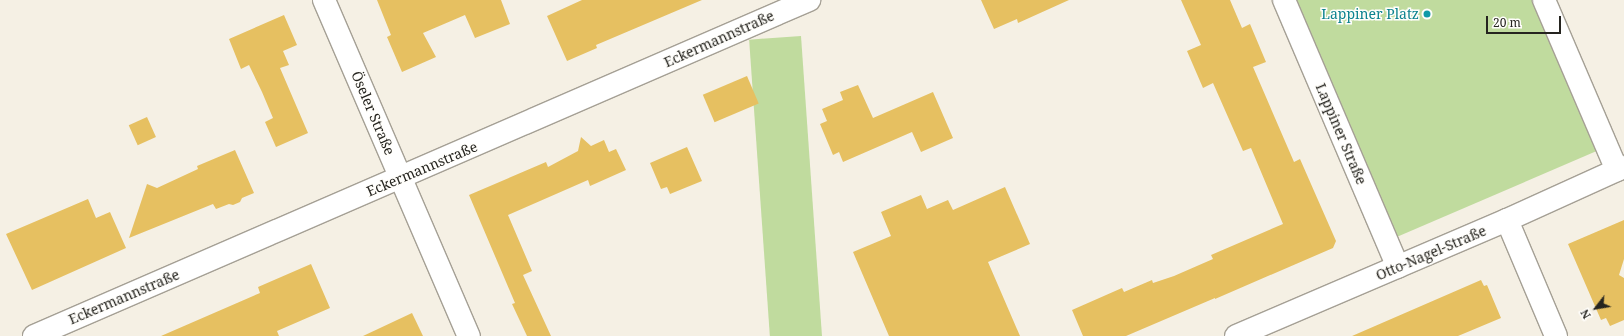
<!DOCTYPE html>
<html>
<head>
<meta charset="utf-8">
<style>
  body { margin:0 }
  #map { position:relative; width:1624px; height:336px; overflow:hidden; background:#f5f0e4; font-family:"Noto Serif",serif }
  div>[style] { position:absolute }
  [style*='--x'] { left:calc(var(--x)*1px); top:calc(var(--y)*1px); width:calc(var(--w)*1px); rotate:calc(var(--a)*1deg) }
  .green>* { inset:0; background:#c0db9e; transform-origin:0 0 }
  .building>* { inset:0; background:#e6c061; transform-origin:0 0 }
  .roads { filter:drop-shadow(1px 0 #a5a095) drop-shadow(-1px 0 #a5a095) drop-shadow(0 1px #a5a095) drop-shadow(0 -1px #a5a095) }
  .minor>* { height:22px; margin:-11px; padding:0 11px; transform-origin:11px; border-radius:11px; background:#fff }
  .dots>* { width:11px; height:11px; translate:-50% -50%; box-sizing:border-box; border:2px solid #fffefb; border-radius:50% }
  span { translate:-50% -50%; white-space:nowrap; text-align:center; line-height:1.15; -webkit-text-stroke:3px #fffefb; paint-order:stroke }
  .culture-label { font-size:14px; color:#0d838f }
  .right { translate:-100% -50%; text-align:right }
  .street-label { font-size:14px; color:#25241f }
  .north { position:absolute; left:1576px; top:288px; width:40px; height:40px; -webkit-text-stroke:3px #fffefb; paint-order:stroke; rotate:239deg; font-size:11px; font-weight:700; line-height:16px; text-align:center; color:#25241f }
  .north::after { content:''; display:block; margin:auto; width:14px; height:18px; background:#25241f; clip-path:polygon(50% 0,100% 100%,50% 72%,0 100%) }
  .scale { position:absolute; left:1486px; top:16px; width:75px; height:18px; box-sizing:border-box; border:2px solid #25241f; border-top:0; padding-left:5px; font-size:12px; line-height:14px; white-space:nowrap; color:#25241f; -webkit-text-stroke:3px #fffefb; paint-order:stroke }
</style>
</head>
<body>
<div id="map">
  <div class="green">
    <div style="clip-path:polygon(1292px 0,1534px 0,1599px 150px,1392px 239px)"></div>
    <div style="left:801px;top:36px;width:301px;height:52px;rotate:86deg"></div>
  </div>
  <div class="building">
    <div style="clip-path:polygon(377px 0,501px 0,510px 24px,475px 38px,465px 15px,423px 33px,436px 57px,402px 72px,387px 37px,391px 35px)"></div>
    <div style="clip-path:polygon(582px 0,702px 0,596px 45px,597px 48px,567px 61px,547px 16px)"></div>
    <div style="clip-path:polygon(981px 0,1069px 0,1018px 23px,1017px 19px,994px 29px)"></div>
    <div style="clip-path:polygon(1181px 0,1230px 0,1242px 28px,1250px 24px,1266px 62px,1253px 67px,1294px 162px,1300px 159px,1336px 241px,1333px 248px,1215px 299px,1215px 298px,1126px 336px,1083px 336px,1072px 310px,1122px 288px,1124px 292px,1152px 280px,1153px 283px,1174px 276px,1213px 259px,1211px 255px,1283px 224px,1251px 148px,1243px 151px,1213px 83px,1203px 88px,1187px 51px,1201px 45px)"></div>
    <div style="clip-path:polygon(284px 15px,297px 45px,283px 51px,289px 65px,280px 68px,308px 133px,276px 147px,265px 122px,273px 118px,262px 92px,249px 65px,241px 69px,229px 39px)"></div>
    <div style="left:747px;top:76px;width:30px;height:48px;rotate:67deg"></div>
    <div style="clip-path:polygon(858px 85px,873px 118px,933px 92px,953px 138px,921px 152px,912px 132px,843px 162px,839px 152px,833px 155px,820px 124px,827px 121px,822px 109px,843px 100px,840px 92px)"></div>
    <div style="left:147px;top:117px;width:22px;height:20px;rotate:66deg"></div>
    <div style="clip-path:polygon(581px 137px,591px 146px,604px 140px,609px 152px,616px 149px,626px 170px,590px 186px,588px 180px,508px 215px,532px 271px,523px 275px,551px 336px,527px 336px,512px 304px,515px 303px,469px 195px,546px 162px,548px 167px,578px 151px)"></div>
    <div style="clip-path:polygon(687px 147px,702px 181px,670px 194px,667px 187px,661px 189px,650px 163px)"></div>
    <div style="clip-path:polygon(235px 150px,254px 193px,242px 198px,240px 202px,233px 205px,229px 204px,216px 209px,213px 204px,129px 238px,147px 184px,157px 188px,198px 169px,197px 166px)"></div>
    <div style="clip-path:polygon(1005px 187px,1030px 244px,988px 262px,1020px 336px,889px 336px,853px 252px,891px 236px,881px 212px,921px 195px,927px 209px,948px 200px,953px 210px)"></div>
    <div style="clip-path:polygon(88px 199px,96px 218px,110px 212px,126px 248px,32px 290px,6px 234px)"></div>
    <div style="clip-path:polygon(1624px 220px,1624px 259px,1619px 275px,1624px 278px,1624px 320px,1610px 326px,1606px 318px,1601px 320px,1568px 244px)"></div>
    <div style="clip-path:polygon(311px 264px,330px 308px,277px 331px,279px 336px,161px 336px,260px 293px,258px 287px)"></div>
    <div style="clip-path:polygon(1481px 280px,1484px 286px,1487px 285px,1501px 318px,1458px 336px,1352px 336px)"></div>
    <div style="clip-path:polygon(412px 313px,423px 336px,363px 336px)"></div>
  </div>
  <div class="roads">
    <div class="minor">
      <div style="--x:324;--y:0;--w:366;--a:66.7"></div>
      <div style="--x:1284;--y:0;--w:290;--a:66.9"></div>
      <div style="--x:1544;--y:0;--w:185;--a:66.8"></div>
      <div style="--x:1507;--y:220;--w:126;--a:67.1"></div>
      <div style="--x:34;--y:336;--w:845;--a:-23.44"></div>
      <div style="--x:1236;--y:336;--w:295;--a:-23.2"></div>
      <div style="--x:1507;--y:220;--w:128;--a:-24.4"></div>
    </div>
  </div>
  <div class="dots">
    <div style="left:1427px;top:14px;background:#0f9aa8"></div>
  </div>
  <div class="culture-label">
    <span class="right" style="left:1419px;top:14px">Lappiner Platz</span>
  </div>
  <div class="street-label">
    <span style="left:719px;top:39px;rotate:-24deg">Eckermannstraße</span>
    <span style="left:373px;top:113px;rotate:67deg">Öseler Straße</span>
    <span style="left:1341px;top:134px;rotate:67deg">Lappiner Straße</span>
    <span style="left:422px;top:169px;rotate:-23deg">Eckermannstraße</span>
    <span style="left:1431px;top:253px;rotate:-23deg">Otto-Nagel-Straße</span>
    <span style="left:124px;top:297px;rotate:-23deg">Eckermannstraße</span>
  </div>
  <div class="north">N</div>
  <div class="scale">20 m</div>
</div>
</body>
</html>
